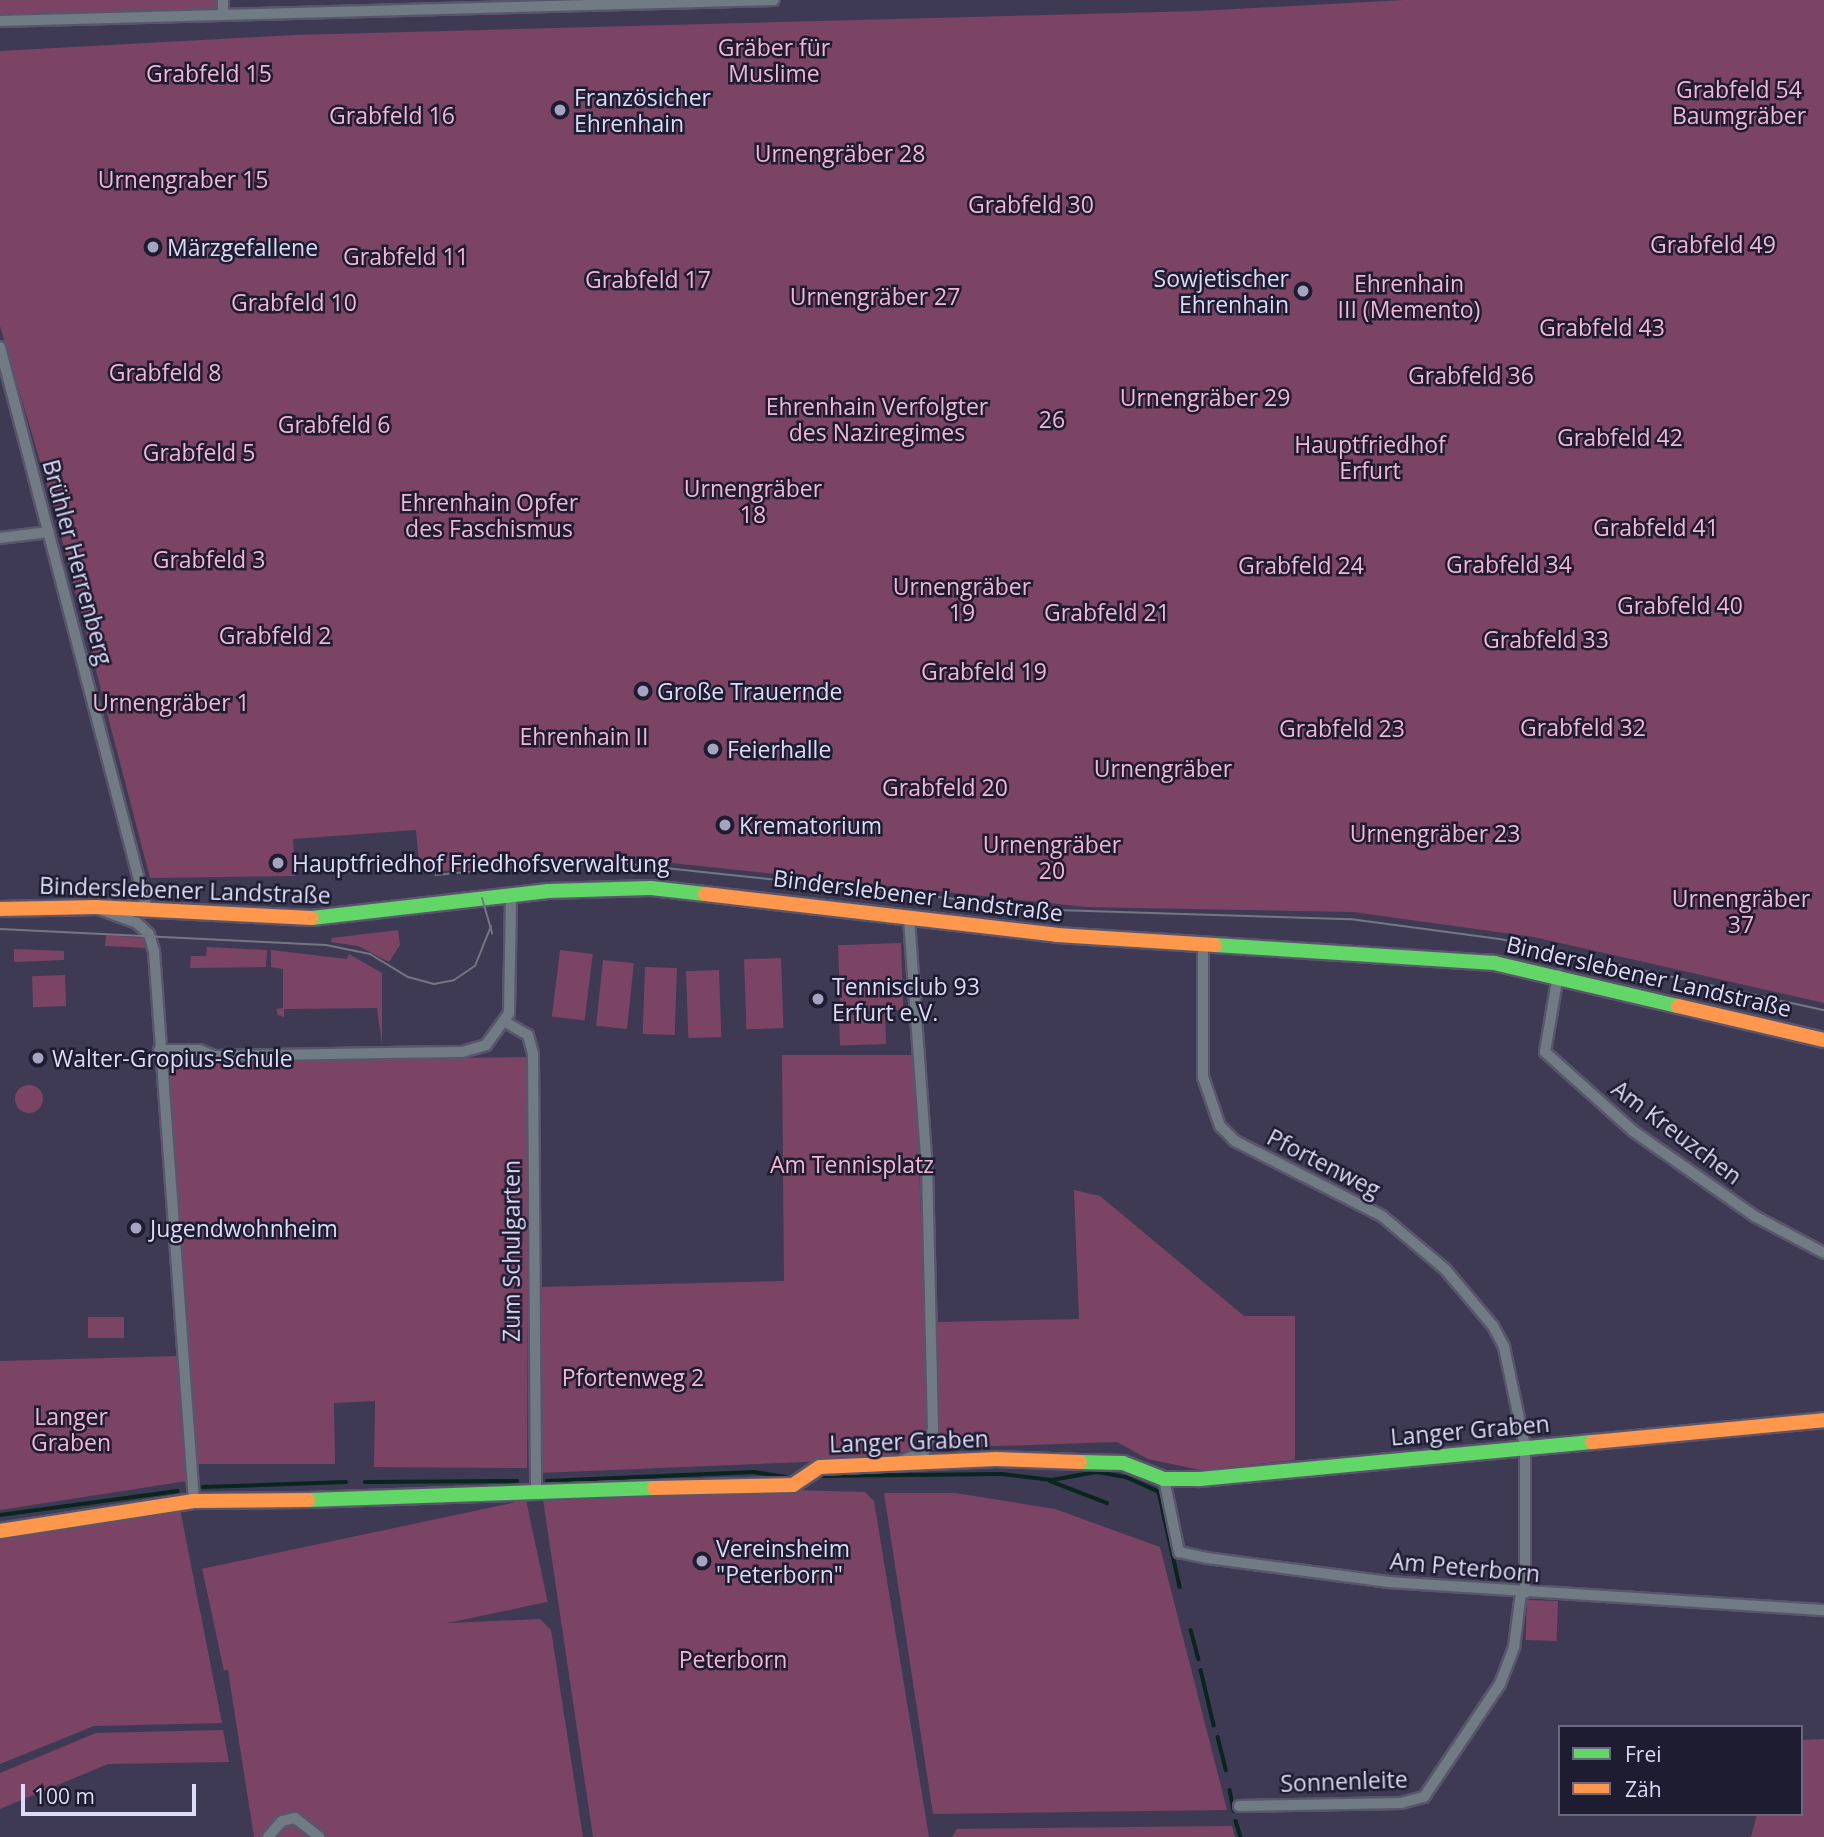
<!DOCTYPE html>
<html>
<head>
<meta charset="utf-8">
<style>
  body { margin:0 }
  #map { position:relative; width:1824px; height:1837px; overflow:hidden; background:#3e3a54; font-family:"Open Sans",sans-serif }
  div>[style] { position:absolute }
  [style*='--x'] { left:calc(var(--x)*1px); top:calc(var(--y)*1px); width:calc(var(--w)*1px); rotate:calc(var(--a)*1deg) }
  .green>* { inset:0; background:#7b4465; transform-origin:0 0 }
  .round { border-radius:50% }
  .stream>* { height:3.5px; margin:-1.75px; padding:0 1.75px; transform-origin:1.75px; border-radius:1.75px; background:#08251e }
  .roads { filter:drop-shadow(2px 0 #59566c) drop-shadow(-2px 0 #59566c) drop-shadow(0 2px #59566c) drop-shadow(0 -2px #59566c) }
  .street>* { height:10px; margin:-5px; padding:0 5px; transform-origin:5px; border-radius:5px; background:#717b84 }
  .fast>* { height:14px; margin:-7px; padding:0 7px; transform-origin:7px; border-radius:7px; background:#63d668 }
  .slow>* { height:14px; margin:-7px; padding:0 7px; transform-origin:7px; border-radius:7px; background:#ff974d }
  .tram>* { height:2px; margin:-1px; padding:0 1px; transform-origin:1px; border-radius:1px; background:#737684 }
  .dots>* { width:19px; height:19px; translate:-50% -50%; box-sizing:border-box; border:4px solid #1e1c31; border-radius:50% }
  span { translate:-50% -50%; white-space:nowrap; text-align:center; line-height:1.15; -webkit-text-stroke:5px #1e1c31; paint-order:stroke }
  .park-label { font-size:23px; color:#f4b6d5 }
  .poi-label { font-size:23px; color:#dcdbf8 }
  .left { translate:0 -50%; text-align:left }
  .right { translate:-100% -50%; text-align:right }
  .street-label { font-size:23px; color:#dcdbf8 }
  .legend { position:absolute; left:1558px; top:1725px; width:245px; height:91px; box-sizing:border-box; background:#1e1c31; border:2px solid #6a6881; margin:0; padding:9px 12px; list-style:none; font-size:21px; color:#dcdbf8 }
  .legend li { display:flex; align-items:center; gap:14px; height:35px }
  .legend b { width:35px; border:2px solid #6a6881 }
  .scale { position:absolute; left:21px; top:1784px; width:175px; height:32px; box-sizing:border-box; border:4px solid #dcdbf8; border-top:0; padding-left:9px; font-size:21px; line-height:24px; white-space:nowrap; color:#dcdbf8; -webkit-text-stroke:5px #1e1c31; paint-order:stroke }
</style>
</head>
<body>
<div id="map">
  <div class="green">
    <div style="clip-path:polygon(0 0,219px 0,219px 3px,216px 8px,0 17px)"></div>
    <div style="clip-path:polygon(1404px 0,1824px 0,1824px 1003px,1534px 937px,1353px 912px,1086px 907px,615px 857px,420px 873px,416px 830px,293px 839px,295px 876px,150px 878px,53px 505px,0 326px,0 51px,295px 35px,1198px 11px)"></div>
    <div style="clip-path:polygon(398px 930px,400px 945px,389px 962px,358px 946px,331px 942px,332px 938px)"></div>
    <div style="clip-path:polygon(106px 935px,146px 938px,149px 948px,105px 946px)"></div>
    <div style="left:901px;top:943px;width:67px;height:63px;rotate:88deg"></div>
    <div style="clip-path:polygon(207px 947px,267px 950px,266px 967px,190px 968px,191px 956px,206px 956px)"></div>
    <div style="clip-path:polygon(14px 949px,64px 951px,64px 960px,14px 962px)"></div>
    <div style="clip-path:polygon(271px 950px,347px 959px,349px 954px,382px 973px,382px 1044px,377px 1008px,284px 1009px,284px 1017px,278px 1015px,276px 1009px,283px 1008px,283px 969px,271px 967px)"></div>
    <div style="left:560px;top:950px;width:33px;height:67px;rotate:7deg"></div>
    <div style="left:781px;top:958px;width:70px;height:37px;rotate:88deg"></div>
    <div style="left:603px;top:960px;width:31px;height:66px;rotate:6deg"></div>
    <div style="left:645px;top:967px;width:32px;height:67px;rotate:2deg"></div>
    <div style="left:719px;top:970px;width:67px;height:33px;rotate:88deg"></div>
    <div style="left:65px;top:975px;width:31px;height:33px;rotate:88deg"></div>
    <div style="left:885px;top:1014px;width:30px;height:46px;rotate:88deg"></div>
    <div style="clip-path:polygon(782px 1055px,915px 1055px,929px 1430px,921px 1447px,875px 1459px,539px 1473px,537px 1287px,784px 1281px)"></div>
    <div style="clip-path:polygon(529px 1057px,527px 1468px,374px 1467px,375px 1401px,334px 1403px,335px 1464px,197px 1464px,165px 1062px)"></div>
    <div class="round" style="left:15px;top:1085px;width:28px;height:28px"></div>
    <div style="clip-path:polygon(1074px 1190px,1100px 1196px,1244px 1316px,1295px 1316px,1295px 1460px,1200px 1470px,1148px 1459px,1117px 1442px,938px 1448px,937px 1322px,1079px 1319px)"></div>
    <div style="left:124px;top:1317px;width:21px;height:36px;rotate:90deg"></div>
    <div style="clip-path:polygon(178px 1356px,187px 1481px,0 1510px,0 1361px)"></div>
    <div style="clip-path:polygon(719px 1488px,865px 1492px,874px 1501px,929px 1837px,593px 1837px,543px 1499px)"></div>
    <div style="clip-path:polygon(884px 1493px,955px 1493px,1055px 1509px,1160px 1547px,1227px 1810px,933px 1814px)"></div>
    <div style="left:526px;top:1500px;width:104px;height:331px;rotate:78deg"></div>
    <div style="clip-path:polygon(180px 1509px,222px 1723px,94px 1726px,0 1764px,0 1539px)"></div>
    <div style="left:1527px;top:1600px;width:31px;height:40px;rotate:2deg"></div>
    <div style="clip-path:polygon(540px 1619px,551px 1630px,583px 1837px,254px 1837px,226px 1658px,235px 1639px,252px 1632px)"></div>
    <div style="clip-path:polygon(223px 1730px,229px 1762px,108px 1764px,0 1809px,0 1773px,96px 1733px)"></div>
    <div style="clip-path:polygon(1824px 1739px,1824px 1837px,1751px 1837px,1757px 1814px,1801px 1814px,1801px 1740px)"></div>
    <div style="clip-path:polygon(1232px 1826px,1235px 1837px,952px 1837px,957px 1829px)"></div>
  </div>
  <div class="stream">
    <div style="--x:816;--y:1476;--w:186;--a:-0.6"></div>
    <div style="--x:1002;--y:1474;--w:50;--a:6.8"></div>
    <div style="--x:1052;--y:1480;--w:46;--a:-10.1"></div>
    <div style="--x:1097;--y:1472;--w:29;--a:10"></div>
    <div style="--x:1126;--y:1477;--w:36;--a:24"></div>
    <div style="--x:1159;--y:1492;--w:97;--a:77.5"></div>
    <div style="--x:547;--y:1481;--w:207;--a:-2.5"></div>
    <div style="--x:754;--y:1472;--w:32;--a:9"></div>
    <div style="--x:1050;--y:1481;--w:61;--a:21.1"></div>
    <div style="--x:365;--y:1482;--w:152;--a:-0.4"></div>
    <div style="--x:203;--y:1487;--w:143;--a:-2"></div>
    <div style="--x:0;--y:1515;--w:179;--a:-7.7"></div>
    <div style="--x:1191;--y:1630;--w:30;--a:75"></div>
    <div style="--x:1201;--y:1670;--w:57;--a:76.7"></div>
    <div style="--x:1218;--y:1737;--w:34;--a:76"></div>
    <div style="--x:1230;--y:1790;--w:21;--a:79"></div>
    <div style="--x:1236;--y:1821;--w:17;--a:73"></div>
  </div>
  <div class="roads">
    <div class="street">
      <div style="--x:223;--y:0;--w:15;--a:90"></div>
      <div style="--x:0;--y:21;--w:774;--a:-1.55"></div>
      <div style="--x:0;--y:347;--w:582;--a:75.37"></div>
      <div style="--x:0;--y:538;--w:49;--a:-7"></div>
      <div style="--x:99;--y:909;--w:40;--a:20.2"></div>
      <div style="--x:137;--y:923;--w:16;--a:43"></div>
      <div style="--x:149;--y:934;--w:18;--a:74"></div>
      <div style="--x:154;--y:951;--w:551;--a:85.84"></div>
      <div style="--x:1203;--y:945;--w:132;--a:90"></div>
      <div style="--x:1203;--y:1077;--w:52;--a:70.9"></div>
      <div style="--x:1220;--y:1126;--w:21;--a:45"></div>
      <div style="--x:1235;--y:1141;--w:165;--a:27"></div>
      <div style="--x:1382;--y:1216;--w:82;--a:40.1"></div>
      <div style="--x:1445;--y:1269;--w:75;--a:49.9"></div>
      <div style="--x:1493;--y:1326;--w:24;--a:62"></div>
      <div style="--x:1504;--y:1347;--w:102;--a:78.1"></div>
      <div style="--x:1525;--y:1447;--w:146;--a:90"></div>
      <div style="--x:1558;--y:975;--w:78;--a:99.6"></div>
      <div style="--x:1545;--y:1052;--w:118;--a:41.9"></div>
      <div style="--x:1633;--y:1131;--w:150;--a:35"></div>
      <div style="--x:1756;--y:1217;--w:77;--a:27.9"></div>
      <div style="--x:507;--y:1023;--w:24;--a:30"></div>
      <div style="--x:528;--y:1035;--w:20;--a:75"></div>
      <div style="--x:533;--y:1054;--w:440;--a:89.6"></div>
      <div style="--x:159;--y:1050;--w:40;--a:0"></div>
      <div style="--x:199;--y:1050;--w:17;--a:21"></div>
      <div style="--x:215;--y:1056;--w:171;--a:-1"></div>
      <div style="--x:386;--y:1053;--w:76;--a:-0.8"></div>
      <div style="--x:462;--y:1052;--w:25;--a:-16"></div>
      <div style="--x:486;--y:1045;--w:39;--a:-54"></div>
      <div style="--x:509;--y:1013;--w:119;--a:-89"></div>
      <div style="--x:901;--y:1461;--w:25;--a:-21"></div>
      <div style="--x:924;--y:1452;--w:24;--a:-68"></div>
      <div style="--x:933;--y:1430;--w:260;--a:-91.3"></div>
      <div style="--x:927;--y:1170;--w:253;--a:-94.1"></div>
      <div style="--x:1164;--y:1479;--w:75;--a:78.4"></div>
      <div style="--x:1179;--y:1552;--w:29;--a:12"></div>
      <div style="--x:1207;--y:1558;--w:184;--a:7.5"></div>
      <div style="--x:1389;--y:1582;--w:436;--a:3.7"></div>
      <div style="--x:1239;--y:1806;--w:162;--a:-1.1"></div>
      <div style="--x:1401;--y:1803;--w:24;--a:-15"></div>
      <div style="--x:1424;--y:1797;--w:136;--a:-56.1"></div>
      <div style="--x:1500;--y:1684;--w:40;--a:-69"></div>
      <div style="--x:1514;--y:1647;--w:54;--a:-82.6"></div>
      <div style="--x:268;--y:1837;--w:21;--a:-49"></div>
      <div style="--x:282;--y:1821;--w:13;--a:-13"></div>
      <div style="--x:295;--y:1818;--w:31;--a:38"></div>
    </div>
    <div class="fast">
      <div style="--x:312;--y:918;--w:238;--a:-6.5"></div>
      <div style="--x:548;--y:891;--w:103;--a:-1.7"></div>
      <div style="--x:651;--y:888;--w:54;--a:6.3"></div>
      <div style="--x:1215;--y:945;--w:280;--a:3.7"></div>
      <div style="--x:1494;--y:963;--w:189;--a:13.2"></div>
      <div style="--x:1080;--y:1462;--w:43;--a:1.3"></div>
      <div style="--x:1123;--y:1463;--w:44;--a:21.3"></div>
      <div style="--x:1164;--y:1479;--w:35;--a:0"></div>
      <div style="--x:1199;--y:1479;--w:395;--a:-5.4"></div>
      <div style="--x:308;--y:1500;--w:346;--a:-2"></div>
    </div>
    <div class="slow">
      <div style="--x:705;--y:894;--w:354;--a:6.6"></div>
      <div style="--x:1057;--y:935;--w:158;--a:3.6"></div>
      <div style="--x:0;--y:909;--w:96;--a:-1.2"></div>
      <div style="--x:96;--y:907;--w:216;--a:2.9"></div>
      <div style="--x:1678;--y:1006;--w:150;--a:13.1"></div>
      <div style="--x:1592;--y:1442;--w:233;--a:-5.4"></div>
      <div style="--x:654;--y:1488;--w:139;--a:-1.2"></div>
      <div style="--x:793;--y:1485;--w:32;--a:-34"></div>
      <div style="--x:820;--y:1467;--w:176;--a:-2.6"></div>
      <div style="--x:996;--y:1459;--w:84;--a:2"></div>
      <div style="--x:0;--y:1531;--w:196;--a:-8.8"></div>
      <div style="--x:194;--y:1501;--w:114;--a:-0.5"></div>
    </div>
  </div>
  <div class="tram">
    <div style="--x:436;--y:875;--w:110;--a:-5.8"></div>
    <div style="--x:545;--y:864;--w:74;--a:-0.8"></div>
    <div style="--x:619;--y:863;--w:440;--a:6.1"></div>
    <div style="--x:1056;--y:910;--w:294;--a:1.8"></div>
    <div style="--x:1350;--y:919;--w:151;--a:7.6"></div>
    <div style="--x:1500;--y:939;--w:332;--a:12.4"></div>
    <div style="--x:482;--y:898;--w:37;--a:74"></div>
    <div style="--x:0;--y:929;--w:326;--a:2.8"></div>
    <div style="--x:326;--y:945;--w:45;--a:11.6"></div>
    <div style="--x:370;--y:954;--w:44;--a:31.2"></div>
    <div style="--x:408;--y:977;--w:27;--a:15"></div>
    <div style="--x:434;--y:984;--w:20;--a:-11"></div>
    <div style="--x:454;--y:980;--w:25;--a:-34"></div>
    <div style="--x:475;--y:966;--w:43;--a:-68.2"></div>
  </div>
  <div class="dots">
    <div style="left:560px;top:110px;background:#a5a3bf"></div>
    <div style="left:153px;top:247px;background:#a5a3bf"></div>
    <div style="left:1303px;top:291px;background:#a5a3bf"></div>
    <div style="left:643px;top:691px;background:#a5a3bf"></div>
    <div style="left:713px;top:749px;background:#a5a3bf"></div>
    <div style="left:725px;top:825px;background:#a5a3bf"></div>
    <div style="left:278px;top:863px;background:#a5a3bf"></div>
    <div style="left:818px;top:999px;background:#a5a3bf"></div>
    <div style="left:38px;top:1058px;background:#a5a3bf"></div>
    <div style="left:136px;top:1228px;background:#a5a3bf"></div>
    <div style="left:702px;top:1561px;background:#a5a3bf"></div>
  </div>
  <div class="park-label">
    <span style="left:774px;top:60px">Gräber für<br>Muslime</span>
    <span style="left:209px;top:73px">Grabfeld 15</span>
    <span style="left:1739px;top:102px">Grabfeld 54<br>Baumgräber</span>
    <span style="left:392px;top:115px">Grabfeld 16</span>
    <span style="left:840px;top:153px">Urnengräber 28</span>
    <span style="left:183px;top:179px">Urnengraber 15</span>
    <span style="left:1031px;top:204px">Grabfeld 30</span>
    <span style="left:1713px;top:244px">Grabfeld 49</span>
    <span style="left:406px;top:256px">Grabfeld 11</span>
    <span style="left:648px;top:279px">Grabfeld 17</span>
    <span style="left:1409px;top:296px">Ehrenhain<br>III (Memento)</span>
    <span style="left:875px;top:296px">Urnengräber 27</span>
    <span style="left:294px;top:302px">Grabfeld 10</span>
    <span style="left:1602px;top:327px">Grabfeld 43</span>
    <span style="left:165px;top:372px">Grabfeld 8</span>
    <span style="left:1471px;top:375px">Grabfeld 36</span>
    <span style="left:1205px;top:397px">Urnengräber 29</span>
    <span style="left:877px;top:419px">Ehrenhain Verfolgter<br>des Naziregimes</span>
    <span style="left:1052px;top:419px">26</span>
    <span style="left:334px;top:424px">Grabfeld 6</span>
    <span style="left:1620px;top:437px">Grabfeld 42</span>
    <span style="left:1370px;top:457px">Hauptfriedhof<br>Erfurt</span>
    <span style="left:199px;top:452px">Grabfeld 5</span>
    <span style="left:753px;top:501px">Urnengräber<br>18</span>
    <span style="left:489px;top:515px">Ehrenhain Opfer<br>des Faschismus</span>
    <span style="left:1656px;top:527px">Grabfeld 41</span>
    <span style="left:209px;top:559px">Grabfeld 3</span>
    <span style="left:1509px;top:564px">Grabfeld 34</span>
    <span style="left:1301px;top:565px">Grabfeld 24</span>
    <span style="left:962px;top:599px">Urnengräber<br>19</span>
    <span style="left:1680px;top:605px">Grabfeld 40</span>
    <span style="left:1107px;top:612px">Grabfeld 21</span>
    <span style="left:275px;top:635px">Grabfeld 2</span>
    <span style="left:1546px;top:639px">Grabfeld 33</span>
    <span style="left:984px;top:671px">Grabfeld 19</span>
    <span style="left:171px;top:702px">Urnengräber 1</span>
    <span style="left:1583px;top:727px">Grabfeld 32</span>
    <span style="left:1342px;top:728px">Grabfeld 23</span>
    <span style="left:584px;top:736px">Ehrenhain II</span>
    <span style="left:1163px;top:768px">Urnengräber</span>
    <span style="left:945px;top:787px">Grabfeld 20</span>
    <span style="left:1435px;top:833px">Urnengräber 23</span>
    <span style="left:1052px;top:857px">Urnengräber<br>20</span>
    <span style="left:1741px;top:911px">Urnengräber<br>37</span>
    <span style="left:852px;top:1164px">Am Tennisplatz</span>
    <span style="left:633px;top:1377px">Pfortenweg 2</span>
    <span style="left:71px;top:1429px">Langer<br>Graben</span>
    <span style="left:733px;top:1659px">Peterborn</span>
  </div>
  <div class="poi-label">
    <span class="left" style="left:574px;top:110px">Französicher<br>Ehrenhain</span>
    <span class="left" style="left:167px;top:247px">Märzgefallene</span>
    <span class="right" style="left:1289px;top:291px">Sowjetischer<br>Ehrenhain</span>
    <span class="left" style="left:657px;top:691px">Große Trauernde</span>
    <span class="left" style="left:727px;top:749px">Feierhalle</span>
    <span class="left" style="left:739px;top:825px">Krematorium</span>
    <span class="left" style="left:292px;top:863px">Hauptfriedhof Friedhofsverwaltung</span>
    <span class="left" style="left:832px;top:999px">Tennisclub 93<br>Erfurt e.V.</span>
    <span class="left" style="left:52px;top:1058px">Walter-Gropius-Schule</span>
    <span class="left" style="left:150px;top:1228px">Jugendwohnheim</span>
    <span class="left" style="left:716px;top:1561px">Vereinsheim<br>"Peterborn"</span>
  </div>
  <div class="street-label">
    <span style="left:78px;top:562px;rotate:75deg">Brühler Herrenberg</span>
    <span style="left:185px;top:890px;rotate:2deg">Binderslebener Landstraße</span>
    <span style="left:918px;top:895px;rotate:7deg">Binderslebener Landstraße</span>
    <span style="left:1649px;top:976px;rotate:13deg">Binderslebener Landstraße</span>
    <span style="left:1677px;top:1132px;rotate:37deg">Am Kreuzchen</span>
    <span style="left:1324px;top:1163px;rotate:27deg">Pfortenweg</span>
    <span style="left:511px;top:1251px;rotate:-90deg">Zum Schulgarten</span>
    <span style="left:1470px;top:1430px;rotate:-5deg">Langer Graben</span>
    <span style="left:909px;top:1441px;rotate:-2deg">Langer Graben</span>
    <span style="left:1465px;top:1567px;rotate:5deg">Am Peterborn</span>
    <span style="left:1344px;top:1781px;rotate:-2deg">Sonnenleite</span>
  </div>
  <ul class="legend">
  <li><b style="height:9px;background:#63d668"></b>Frei</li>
  <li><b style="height:9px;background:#ff974d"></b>Zäh</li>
  </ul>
  <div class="scale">100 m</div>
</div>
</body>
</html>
